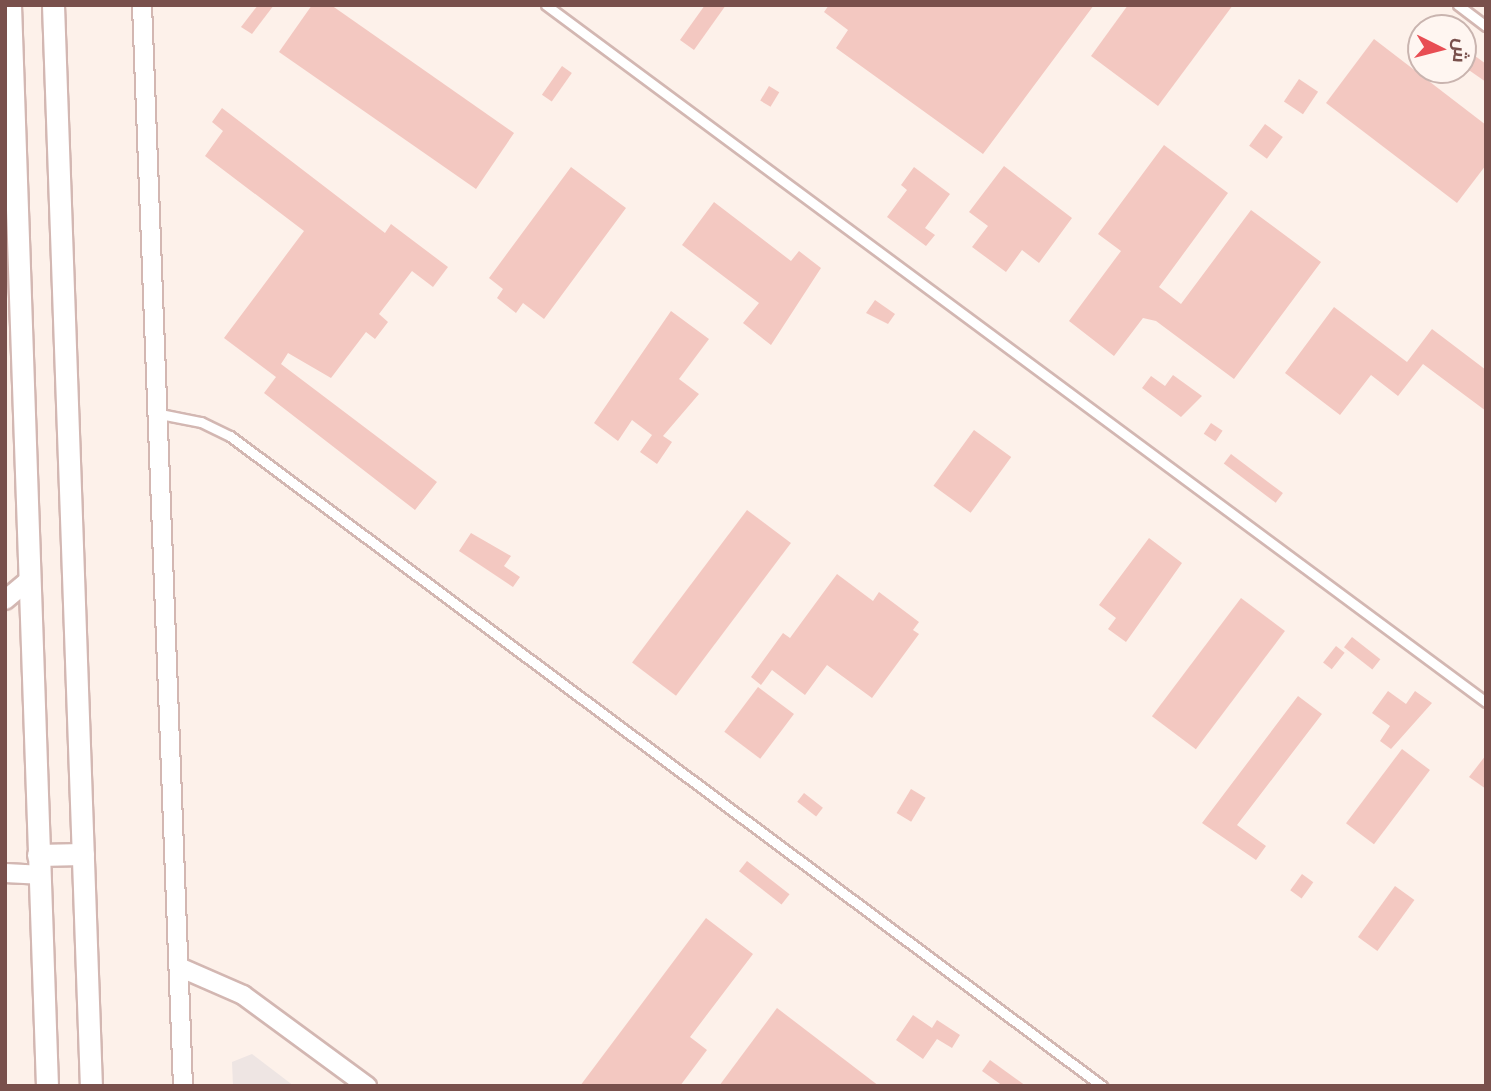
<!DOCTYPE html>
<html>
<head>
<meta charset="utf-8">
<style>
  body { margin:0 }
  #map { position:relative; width:1491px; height:1091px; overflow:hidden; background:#fdf1ea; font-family:Lato,Cairo,sans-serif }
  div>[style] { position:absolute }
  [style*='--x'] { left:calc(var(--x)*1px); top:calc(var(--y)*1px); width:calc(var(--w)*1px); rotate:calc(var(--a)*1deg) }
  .industrial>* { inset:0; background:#eee5e3 }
  .building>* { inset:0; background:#f3c8c1; transform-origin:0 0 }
  .roads { filter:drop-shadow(2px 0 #d3b7b2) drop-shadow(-2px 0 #d3b7b2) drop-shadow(0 2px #d3b7b2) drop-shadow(0 -2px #d3b7b2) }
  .service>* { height:9px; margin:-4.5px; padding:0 4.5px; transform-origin:4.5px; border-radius:4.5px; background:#fff }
  .minor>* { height:18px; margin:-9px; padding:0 9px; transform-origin:9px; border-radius:9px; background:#fff }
  .tertiary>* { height:21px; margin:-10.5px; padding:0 10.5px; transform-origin:10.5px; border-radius:10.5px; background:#fff }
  span { translate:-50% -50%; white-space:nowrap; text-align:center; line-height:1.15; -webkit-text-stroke:6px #fff6f1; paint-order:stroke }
  .frame { position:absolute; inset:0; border:7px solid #79504c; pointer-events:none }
  .north { position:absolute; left:1407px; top:14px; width:70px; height:70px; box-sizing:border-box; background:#fff6f1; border:2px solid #c9b4af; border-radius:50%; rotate:96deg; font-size:19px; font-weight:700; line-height:28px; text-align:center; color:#79504c }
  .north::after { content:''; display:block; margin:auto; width:24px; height:32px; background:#e84e54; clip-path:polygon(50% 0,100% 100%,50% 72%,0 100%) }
</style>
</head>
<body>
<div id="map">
  <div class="industrial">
    <div style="clip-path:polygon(252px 1054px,294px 1086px,233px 1086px,232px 1062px)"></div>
  </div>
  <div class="building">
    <div style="clip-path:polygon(258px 5px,274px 5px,252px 34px,241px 27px)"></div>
    <div style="clip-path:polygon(312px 5px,331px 5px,514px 133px,476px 189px,279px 52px)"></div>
    <div style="clip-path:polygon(705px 5px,726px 5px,694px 50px,680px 40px)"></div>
    <div style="clip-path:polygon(829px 5px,1094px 5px,983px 154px,836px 48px,848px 30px,824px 12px)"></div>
    <div style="clip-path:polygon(1128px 5px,1233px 5px,1158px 106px,1091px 56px)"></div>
    <div style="clip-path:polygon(1374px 39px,1486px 125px,1486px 165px,1457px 203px,1326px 103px)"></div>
    <div style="clip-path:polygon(1463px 47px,1486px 64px,1486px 82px,1463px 66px)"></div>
    <div style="left:562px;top:66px;width:12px;height:35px;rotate:35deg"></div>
    <div style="left:1299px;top:79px;width:23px;height:27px;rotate:34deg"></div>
    <div style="left:769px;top:86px;width:12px;height:17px;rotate:31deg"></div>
    <div style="clip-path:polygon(222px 108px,385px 233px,391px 224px,448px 267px,433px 287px,412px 271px,379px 314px,388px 322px,375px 339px,366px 332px,331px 378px,288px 353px,281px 364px,437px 482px,415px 510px,264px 393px,276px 377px,224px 338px,304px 231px,205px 156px,223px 131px,212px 122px)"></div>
    <div style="left:1265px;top:124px;width:22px;height:27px;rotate:36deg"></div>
    <div style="clip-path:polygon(1164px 145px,1228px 193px,1159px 287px,1181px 304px,1251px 210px,1321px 262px,1234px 379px,1156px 321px,1143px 318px,1114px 356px,1069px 321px,1121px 251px,1098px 234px)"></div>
    <div style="clip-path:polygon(1004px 166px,1072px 218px,1039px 263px,1022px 250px,1006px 272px,972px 247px,988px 226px,969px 212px)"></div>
    <div style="clip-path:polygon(571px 167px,626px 208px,544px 319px,523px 303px,516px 313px,497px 298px,503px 289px,489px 278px)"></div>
    <div style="clip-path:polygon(914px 167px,950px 194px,925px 228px,935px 235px,926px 246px,887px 217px,907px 190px,901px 185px)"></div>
    <div style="clip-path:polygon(714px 202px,791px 261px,799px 251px,821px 268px,771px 345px,743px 323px,759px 303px,682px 245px)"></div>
    <div style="clip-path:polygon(875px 300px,895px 314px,888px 324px,866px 313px)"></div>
    <div style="clip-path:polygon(1334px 307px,1407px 362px,1432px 329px,1486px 370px,1486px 411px,1423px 364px,1398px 396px,1371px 375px,1340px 415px,1285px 373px)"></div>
    <div style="clip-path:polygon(671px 311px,709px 339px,679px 379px,699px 394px,663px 436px,672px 442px,657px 464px,640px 452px,652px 435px,632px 420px,618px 441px,594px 423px)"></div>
    <div style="clip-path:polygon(1173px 375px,1202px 396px,1181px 417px,1142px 388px,1151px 376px,1165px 386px)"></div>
    <div style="left:1211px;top:423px;width:14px;height:13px;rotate:34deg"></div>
    <div style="left:974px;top:430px;width:46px;height:69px;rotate:36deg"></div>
    <div style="left:1231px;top:454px;width:65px;height:12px;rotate:37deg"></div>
    <div style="left:747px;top:510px;width:55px;height:191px;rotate:37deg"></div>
    <div style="clip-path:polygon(471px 533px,511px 556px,504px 566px,520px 577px,513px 587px,459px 551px)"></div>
    <div style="clip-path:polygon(1149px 538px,1182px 563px,1126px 642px,1108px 629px,1116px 618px,1099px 605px)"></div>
    <div style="clip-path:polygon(837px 574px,873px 601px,879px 592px,919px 622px,913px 630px,919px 634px,872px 698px,827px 665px,805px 695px,772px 670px,761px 685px,751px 677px,783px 633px,790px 638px)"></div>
    <div style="left:1241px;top:598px;width:55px;height:148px;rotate:37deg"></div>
    <div style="left:1352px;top:637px;width:36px;height:13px;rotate:38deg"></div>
    <div style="left:1336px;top:646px;width:11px;height:21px;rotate:38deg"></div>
    <div style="left:758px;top:687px;width:45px;height:56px;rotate:37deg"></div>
    <div style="clip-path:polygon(1388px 691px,1406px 704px,1415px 691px,1432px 703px,1391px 749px,1380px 741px,1390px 726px,1372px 713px)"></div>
    <div style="clip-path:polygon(1298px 696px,1322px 714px,1237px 825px,1266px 846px,1256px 860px,1202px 823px)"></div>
    <div style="left:1402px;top:749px;width:35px;height:93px;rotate:37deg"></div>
    <div style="clip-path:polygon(1486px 755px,1486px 789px,1469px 777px)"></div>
    <div style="left:911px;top:789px;width:17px;height:28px;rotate:31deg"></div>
    <div style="left:804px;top:793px;width:24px;height:11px;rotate:38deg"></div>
    <div style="left:747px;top:861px;width:54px;height:13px;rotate:38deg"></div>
    <div style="left:1302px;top:874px;width:14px;height:20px;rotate:36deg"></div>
    <div style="left:1395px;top:886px;width:24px;height:63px;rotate:36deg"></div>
    <div style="clip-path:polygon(706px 918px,753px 954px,690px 1037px,707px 1050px,680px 1086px,580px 1086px)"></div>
    <div style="clip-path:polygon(777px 1008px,879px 1086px,719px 1086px)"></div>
    <div style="clip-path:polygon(913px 1015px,932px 1028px,937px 1020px,960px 1035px,952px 1048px,937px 1039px,923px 1059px,896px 1040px)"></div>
    <div style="clip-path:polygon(990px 1060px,1026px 1086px,1003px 1086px,982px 1071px)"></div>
  </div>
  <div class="roads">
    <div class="service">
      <div style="--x:546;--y:5;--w:1170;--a:36.56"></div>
      <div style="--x:1458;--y:5;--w:35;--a:37"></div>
      <div style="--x:155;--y:413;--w:47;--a:11.1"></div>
      <div style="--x:201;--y:422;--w:32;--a:26"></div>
      <div style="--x:230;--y:436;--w:1088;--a:36.7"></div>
    </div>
    <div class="minor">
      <div style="--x:142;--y:5;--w:1082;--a:87.83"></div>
      <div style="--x:5;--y:600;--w:31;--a:-40"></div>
      <div style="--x:5;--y:873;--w:34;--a:3"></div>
      <div style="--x:179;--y:967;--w:70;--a:23.6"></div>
      <div style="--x:243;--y:995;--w:154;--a:36.3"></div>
    </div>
    <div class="tertiary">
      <div style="--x:10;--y:5;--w:1082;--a:88.04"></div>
      <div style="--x:53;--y:5;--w:1082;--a:87.99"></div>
      <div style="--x:38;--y:855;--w:45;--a:-1.3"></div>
    </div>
  </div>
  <div class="frame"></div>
  <div class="north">ش</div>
</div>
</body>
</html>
